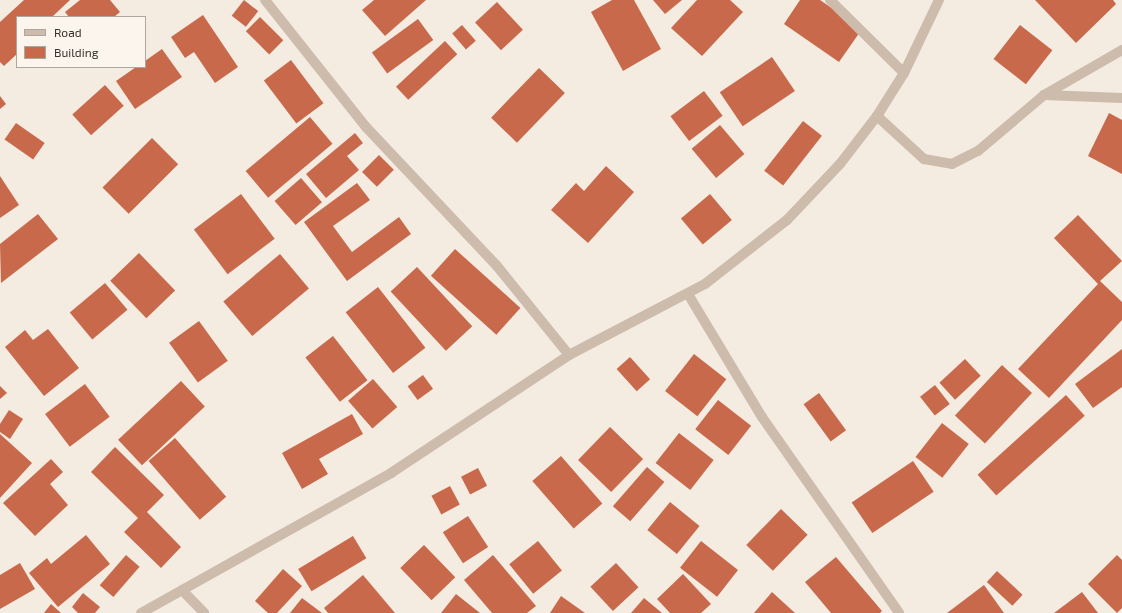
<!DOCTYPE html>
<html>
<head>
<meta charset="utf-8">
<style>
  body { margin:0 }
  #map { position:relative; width:1122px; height:613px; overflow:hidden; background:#f4ebe1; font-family:"Exo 2",sans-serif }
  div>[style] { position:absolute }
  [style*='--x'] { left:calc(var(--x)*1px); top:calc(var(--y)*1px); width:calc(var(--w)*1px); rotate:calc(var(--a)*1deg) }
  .building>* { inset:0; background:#c8694b; transform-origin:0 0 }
  .minor>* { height:10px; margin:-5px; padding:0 5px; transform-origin:5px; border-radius:5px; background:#cdbbac }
  .tertiary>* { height:10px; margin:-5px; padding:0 5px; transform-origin:5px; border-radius:5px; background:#cdbbac }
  span { translate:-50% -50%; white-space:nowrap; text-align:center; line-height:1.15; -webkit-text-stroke:3px #fbf5ee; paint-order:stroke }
  .legend { position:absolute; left:16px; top:16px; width:130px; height:52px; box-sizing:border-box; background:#fbf5ee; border:1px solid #aea6a0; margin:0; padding:5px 7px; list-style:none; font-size:12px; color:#3b302b }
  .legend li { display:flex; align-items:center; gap:8px; height:20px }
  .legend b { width:20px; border:1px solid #aea6a0 }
</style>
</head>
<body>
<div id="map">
  <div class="building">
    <div style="clip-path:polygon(24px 0,70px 0,52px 17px,17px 17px,17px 54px,4px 66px,0 62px,0 22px)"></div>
    <div style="clip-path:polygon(80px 0,110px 0,120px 12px,114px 17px,69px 17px,65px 12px)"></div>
    <div style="left:244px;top:0;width:18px;height:20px;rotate:38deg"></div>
    <div style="clip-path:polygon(374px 0,426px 0,385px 36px,362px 10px)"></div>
    <div style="clip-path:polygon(612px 0,634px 0,661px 49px,623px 71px,591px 12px)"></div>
    <div style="clip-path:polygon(653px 0,682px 0,665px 14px)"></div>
    <div style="clip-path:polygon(697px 0,730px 0,743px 12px,702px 56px,671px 28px)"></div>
    <div style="clip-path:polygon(800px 0,820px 0,862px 29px,839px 62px,784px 24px)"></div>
    <div style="clip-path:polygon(1035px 0,1113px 0,1116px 4px,1076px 43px)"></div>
    <div style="left:497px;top:2px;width:38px;height:30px;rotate:47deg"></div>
    <div style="clip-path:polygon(203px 15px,238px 67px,215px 83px,194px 52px,185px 58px,171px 37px)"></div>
    <div style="left:260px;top:17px;width:33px;height:20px;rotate:45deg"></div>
    <div style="left:418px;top:19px;width:26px;height:57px;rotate:54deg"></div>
    <div style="left:462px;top:25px;width:21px;height:13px;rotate:49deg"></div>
    <div style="left:1020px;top:25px;width:41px;height:43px;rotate:38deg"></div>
    <div style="left:445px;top:41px;width:18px;height:67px;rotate:47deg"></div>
    <div style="clip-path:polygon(162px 49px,182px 77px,135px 109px,116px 81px,136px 67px,145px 67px,145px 61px)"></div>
    <div style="left:772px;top:57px;width:41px;height:63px;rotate:56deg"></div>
    <div style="left:291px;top:60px;width:54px;height:34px;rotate:53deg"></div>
    <div style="left:539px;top:68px;width:36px;height:69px;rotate:44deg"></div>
    <div style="left:105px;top:85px;width:28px;height:44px;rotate:48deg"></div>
    <div style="left:704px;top:91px;width:31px;height:42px;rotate:53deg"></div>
    <div style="clip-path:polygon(0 96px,6px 104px,0 109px)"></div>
    <div style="clip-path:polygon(1109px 113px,1122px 120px,1122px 174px,1088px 156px)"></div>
    <div style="left:310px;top:117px;width:35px;height:84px;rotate:50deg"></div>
    <div style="left:803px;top:121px;width:24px;height:63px;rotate:38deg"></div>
    <div style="left:16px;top:123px;width:35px;height:20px;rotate:35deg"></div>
    <div style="left:720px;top:125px;width:38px;height:37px;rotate:50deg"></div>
    <div style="clip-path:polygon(355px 133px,363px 143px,347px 156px,359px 170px,326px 198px,306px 174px)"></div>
    <div style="left:152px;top:138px;width:37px;height:70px;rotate:45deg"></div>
    <div style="left:379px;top:155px;width:21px;height:24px;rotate:45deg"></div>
    <div style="clip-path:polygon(606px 166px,634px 192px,588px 243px,551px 210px,576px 183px,584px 191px)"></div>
    <div style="clip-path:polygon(0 176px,19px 205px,0 218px)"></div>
    <div style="left:301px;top:178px;width:32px;height:35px;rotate:49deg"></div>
    <div style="clip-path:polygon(357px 183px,370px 200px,333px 226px,352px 252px,399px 217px,411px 234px,347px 281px,304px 222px)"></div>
    <div style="left:241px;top:194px;width:56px;height:59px;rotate:53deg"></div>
    <div style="left:710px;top:194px;width:34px;height:38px;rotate:50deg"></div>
    <div style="clip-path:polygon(38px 214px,58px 239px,1px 283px,0 244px)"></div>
    <div style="clip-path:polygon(1078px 215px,1122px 261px,1100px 281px,1122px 302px,1122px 320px,1049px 398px,1018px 369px,1098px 284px,1054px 238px)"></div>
    <div style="left:455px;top:249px;width:88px;height:36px;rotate:42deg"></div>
    <div style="left:139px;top:253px;width:52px;height:40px;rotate:46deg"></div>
    <div style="left:280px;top:254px;width:45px;height:74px;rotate:50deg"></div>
    <div style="left:417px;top:267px;width:81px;height:36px;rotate:47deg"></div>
    <div style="left:105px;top:283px;width:35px;height:46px;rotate:50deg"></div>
    <div style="left:378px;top:287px;width:77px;height:41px;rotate:52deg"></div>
    <div style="left:199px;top:321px;width:49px;height:37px;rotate:54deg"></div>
    <div style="clip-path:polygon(48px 329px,79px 368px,44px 396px,5px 347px,25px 330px,33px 340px)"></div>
    <div style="left:333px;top:336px;width:56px;height:35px;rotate:52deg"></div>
    <div style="clip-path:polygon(1122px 349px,1122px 387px,1093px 408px,1075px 384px)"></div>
    <div style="left:694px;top:354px;width:41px;height:47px;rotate:38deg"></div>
    <div style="left:630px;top:357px;width:30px;height:18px;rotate:48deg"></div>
    <div style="left:965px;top:359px;width:23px;height:35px;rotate:47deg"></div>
    <div style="left:1002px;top:365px;width:41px;height:69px;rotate:43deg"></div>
    <div style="left:423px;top:375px;width:17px;height:19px;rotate:54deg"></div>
    <div style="left:373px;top:379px;width:37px;height:33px;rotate:49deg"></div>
    <div style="left:181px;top:381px;width:35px;height:86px;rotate:47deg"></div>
    <div style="left:85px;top:384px;width:41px;height:50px;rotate:53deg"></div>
    <div style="left:935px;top:385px;width:24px;height:19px;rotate:52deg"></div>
    <div style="clip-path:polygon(0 386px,7px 393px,0 399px)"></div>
    <div style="left:819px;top:393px;width:46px;height:19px;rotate:54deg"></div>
    <div style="left:1066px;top:395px;width:28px;height:119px;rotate:48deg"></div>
    <div style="left:718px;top:400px;width:42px;height:37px;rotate:38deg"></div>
    <div style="clip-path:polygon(9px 410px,23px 419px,10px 439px,0 432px,0 424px)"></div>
    <div style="clip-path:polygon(352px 414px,363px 434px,319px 459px,328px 474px,302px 489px,282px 453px)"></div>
    <div style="left:942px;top:423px;width:34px;height:43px;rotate:38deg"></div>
    <div style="left:610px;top:427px;width:46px;height:46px;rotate:44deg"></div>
    <div style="left:679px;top:433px;width:44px;height:38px;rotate:38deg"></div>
    <div style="clip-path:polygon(0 434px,32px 463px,0 498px)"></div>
    <div style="left:175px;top:438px;width:78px;height:35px;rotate:49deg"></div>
    <div style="clip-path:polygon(115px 447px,164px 495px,147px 512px,181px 547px,161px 568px,124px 532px,138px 518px,91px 472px)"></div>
    <div style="left:561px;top:456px;width:63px;height:38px;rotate:49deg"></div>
    <div style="clip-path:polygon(51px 459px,63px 472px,50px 484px,68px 505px,35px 536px,3px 503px)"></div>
    <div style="left:913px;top:461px;width:37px;height:74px;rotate:56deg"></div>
    <div style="left:647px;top:467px;width:23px;height:52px;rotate:41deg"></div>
    <div style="left:478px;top:468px;width:20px;height:19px;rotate:63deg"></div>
    <div style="left:450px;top:486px;width:21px;height:21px;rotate:62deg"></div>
    <div style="left:670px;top:502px;width:38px;height:36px;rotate:39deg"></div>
    <div style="left:781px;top:509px;width:37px;height:50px;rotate:44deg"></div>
    <div style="left:468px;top:516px;width:37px;height:30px;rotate:57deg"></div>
    <div style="clip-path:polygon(86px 535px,110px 564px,58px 607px,29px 573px,47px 558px,51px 564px)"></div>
    <div style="left:353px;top:536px;width:26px;height:64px;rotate:59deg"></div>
    <div style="left:538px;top:541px;width:38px;height:37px;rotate:51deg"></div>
    <div style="left:701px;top:541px;width:47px;height:34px;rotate:38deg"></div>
    <div style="left:424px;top:545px;width:45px;height:33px;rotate:46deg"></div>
    <div style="left:126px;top:555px;width:18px;height:40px;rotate:41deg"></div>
    <div style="clip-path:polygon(493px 555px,536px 606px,527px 613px,492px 613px,464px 580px)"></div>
    <div style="clip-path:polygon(1117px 555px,1122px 560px,1122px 608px,1117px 613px,1088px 584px)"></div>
    <div style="clip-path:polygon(836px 557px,882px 611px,880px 613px,831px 613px,805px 582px)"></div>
    <div style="clip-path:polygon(20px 563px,35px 589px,0 609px,0 575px)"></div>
    <div style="left:616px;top:563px;width:33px;height:35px;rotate:47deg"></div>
    <div style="clip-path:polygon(283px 569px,302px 586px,277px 613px,268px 613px,255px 601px)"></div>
    <div style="left:997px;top:571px;width:35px;height:15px;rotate:43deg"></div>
    <div style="clip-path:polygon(683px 574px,711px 604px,701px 613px,670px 613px,657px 599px)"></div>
    <div style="clip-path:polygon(363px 575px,395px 613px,328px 613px,324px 608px)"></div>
    <div style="clip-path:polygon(984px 585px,1004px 613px,947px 613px)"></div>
    <div style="clip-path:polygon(772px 592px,795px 613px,754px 613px)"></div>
    <div style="clip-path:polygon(1082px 592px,1098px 613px,1054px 613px)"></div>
    <div style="clip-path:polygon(83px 593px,100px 607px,95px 613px,78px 613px,72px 607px)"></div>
    <div style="clip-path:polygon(456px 594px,480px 613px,441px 613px)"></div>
    <div style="clip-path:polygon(561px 596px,585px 613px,550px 613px)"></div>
    <div style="clip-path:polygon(302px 598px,322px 613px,290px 613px)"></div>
    <div style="clip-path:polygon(644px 598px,662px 613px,631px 613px)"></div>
    <div style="clip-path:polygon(51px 604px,61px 613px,44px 613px)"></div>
  </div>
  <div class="minor">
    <div style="--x:265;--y:0;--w:162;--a:51.5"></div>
    <div style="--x:366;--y:127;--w:191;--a:46.7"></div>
    <div style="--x:497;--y:266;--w:114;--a:51"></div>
    <div style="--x:830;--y:0;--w:104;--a:44.6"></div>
    <div style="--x:1044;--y:95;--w:78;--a:2.2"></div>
    <div style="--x:877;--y:116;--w:64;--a:42.5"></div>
    <div style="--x:924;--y:159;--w:28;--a:10"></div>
    <div style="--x:952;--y:164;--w:29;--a:-27"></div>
    <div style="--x:978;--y:151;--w:87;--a:-40.3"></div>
    <div style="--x:1044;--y:95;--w:90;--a:-30"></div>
    <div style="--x:688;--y:294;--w:144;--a:59"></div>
    <div style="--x:762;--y:417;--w:239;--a:55"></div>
    <div style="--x:182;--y:590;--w:32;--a:46"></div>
  </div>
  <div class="tertiary">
    <div style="--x:141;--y:613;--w:287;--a:-29.2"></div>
    <div style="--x:391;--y:473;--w:214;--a:-33.5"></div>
    <div style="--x:569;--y:355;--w:153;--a:-27.6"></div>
    <div style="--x:705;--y:284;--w:104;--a:-38"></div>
    <div style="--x:787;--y:220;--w:77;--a:-46.6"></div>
    <div style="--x:840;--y:164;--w:61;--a:-52.4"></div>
    <div style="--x:877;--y:116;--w:51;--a:-57.9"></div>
    <div style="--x:904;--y:73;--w:81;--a:-64.4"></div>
  </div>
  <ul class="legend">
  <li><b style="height:5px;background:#cdbbac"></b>Road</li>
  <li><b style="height:11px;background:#c8694b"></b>Building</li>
  </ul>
</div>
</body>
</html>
